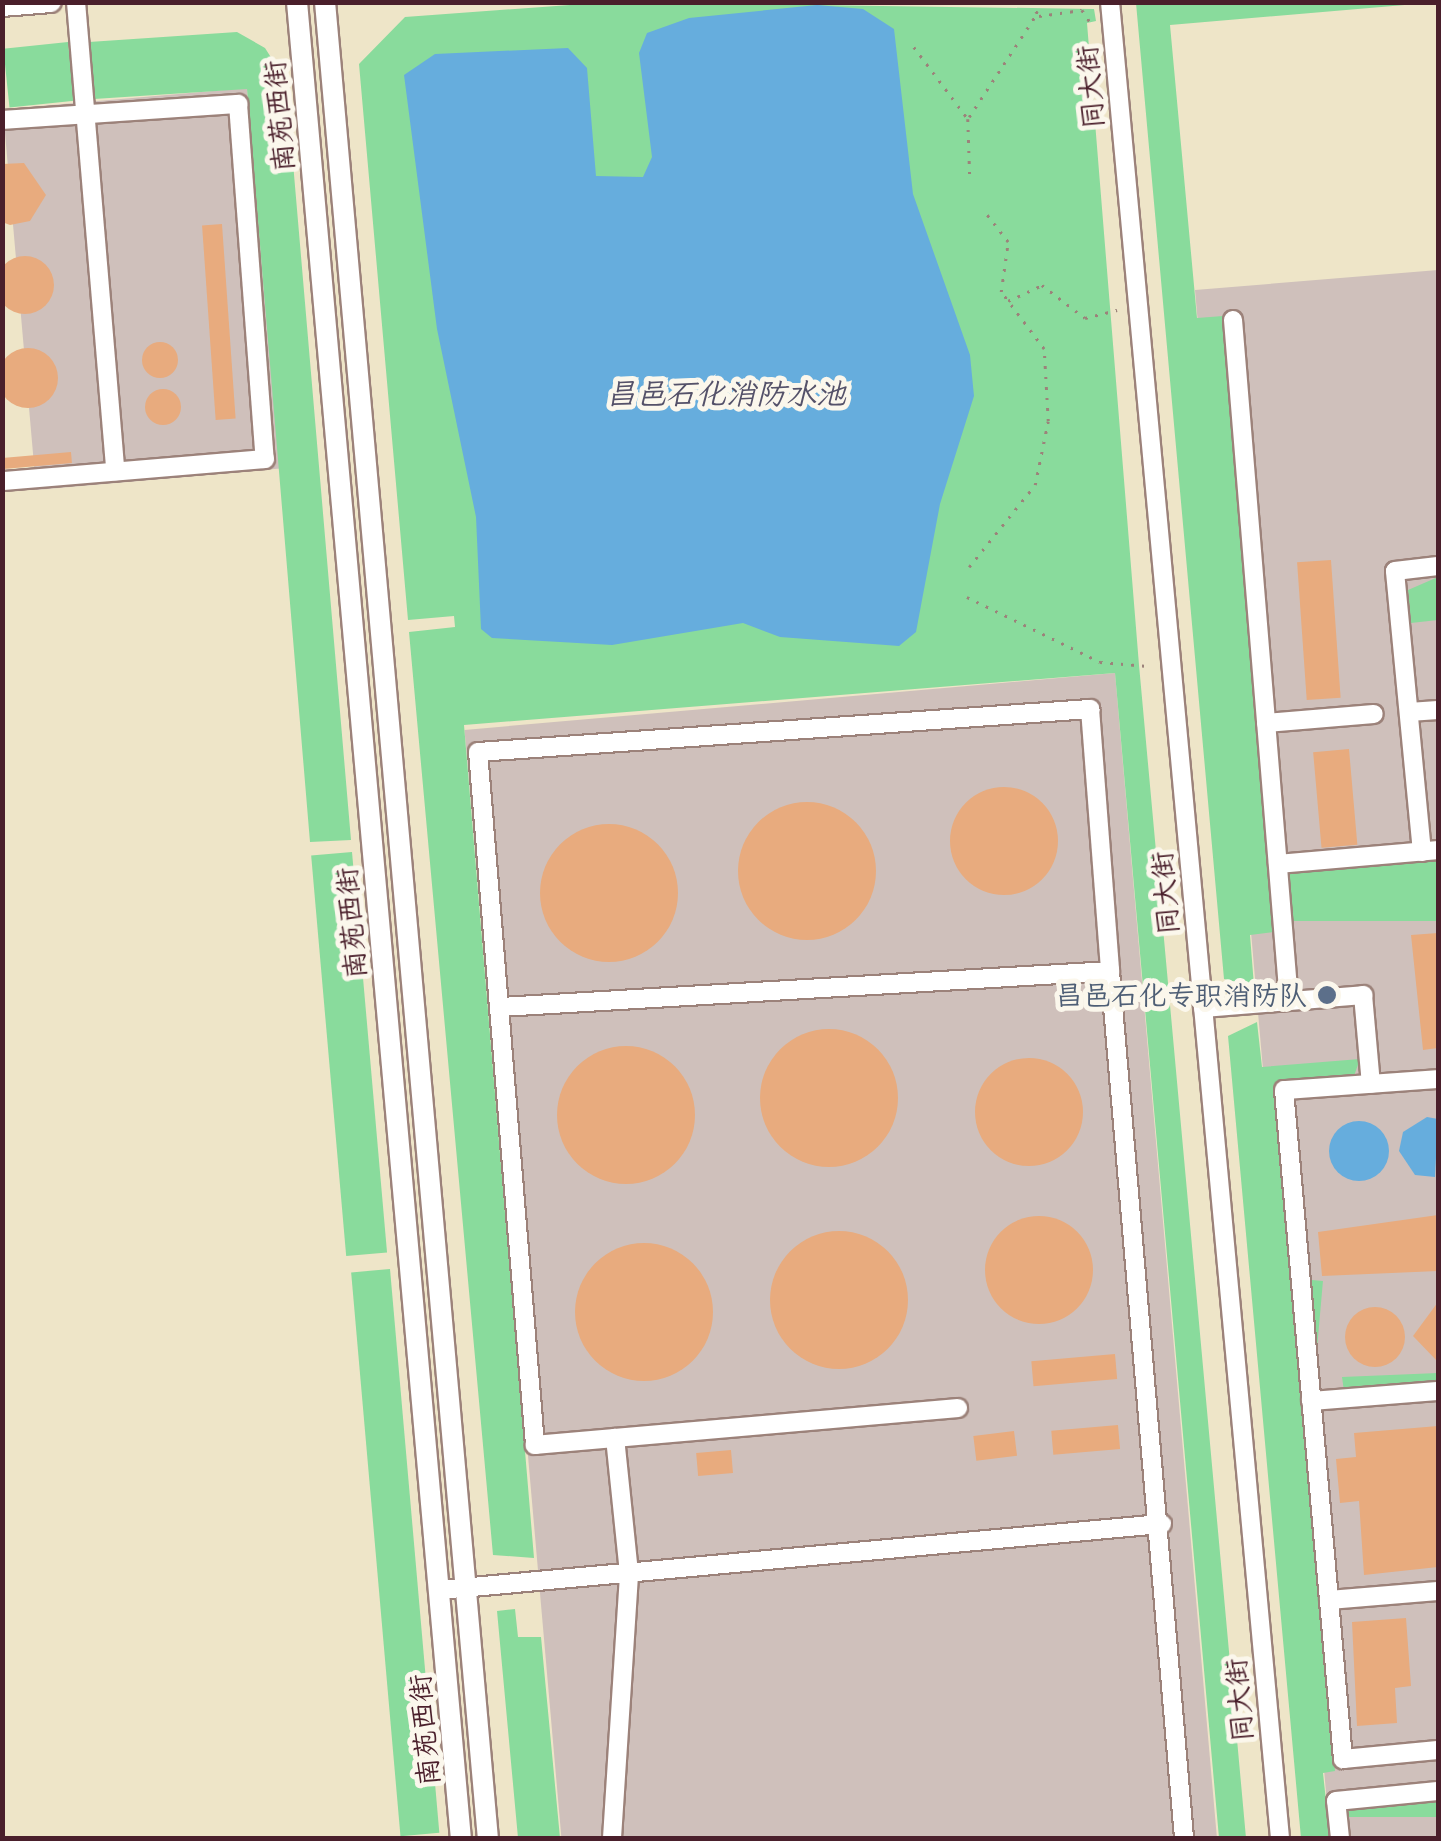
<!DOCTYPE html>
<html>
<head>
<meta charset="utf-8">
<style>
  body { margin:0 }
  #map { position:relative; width:1441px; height:1841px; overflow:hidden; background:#eee5c8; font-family:"Patrick Hand","LXGW WenKai TC",sans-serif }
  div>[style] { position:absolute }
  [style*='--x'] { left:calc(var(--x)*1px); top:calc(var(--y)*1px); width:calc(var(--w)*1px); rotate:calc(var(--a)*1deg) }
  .industrial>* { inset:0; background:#cfc0bb; transform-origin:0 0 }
  .green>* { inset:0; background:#89db9c; transform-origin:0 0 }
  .water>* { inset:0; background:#66addd }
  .round { border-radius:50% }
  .building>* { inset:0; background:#e8ab7e; transform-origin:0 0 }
  .path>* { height:2.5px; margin-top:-1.25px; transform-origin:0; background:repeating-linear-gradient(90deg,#9c827a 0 2.5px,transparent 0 10.5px) }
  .roads { filter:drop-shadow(2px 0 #9c827a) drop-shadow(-2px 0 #9c827a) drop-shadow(0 2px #9c827a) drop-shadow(0 -2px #9c827a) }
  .minor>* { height:18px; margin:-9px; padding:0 9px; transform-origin:9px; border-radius:9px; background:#fff }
  .major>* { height:20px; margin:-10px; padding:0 10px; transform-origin:10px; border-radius:10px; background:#fff }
  .dots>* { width:28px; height:28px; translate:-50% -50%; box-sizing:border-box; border:5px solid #fbf7ec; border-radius:50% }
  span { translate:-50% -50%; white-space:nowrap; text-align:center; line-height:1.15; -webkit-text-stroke:10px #fbf7ec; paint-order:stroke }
  .street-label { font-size:28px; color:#4a1f2b }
  .service-label { font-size:28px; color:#4e5e75 }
  .right { translate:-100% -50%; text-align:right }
  .water-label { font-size:30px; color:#545169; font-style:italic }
  .frame { position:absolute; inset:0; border:5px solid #4a1f2b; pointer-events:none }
</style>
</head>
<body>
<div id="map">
  <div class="industrial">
    <div style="left:247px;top:88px;width:382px;height:245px;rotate:85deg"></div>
    <div style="clip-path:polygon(1438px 270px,1438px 1838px,1330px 1838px,1195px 290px)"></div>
    <div style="left:1115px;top:673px;width:1170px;height:653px;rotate:85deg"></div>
  </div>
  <div class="green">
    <div style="clip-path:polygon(611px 2px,1094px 9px,1096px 21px,1087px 23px,1139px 665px,1246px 1838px,1219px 1838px,1115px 673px,464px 725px,534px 1558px,493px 1555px,409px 632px,455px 627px,454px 616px,408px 620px,359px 64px,405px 17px)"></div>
    <div style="clip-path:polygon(1136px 3px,1428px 3px,1170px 25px,1197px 318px,1223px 316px,1274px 932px,1250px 935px,1254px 986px,1224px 979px)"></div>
    <div style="clip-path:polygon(237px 32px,265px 48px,286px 81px,351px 840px,310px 842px,247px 89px,94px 99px,89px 42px)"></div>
    <div style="left:68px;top:42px;width:59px;height:65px;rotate:84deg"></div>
    <div style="clip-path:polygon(1438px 577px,1438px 620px,1411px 623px,1408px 590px)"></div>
    <div style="left:352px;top:852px;width:402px;height:41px;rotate:85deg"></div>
    <div style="left:1438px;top:857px;width:64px;height:150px;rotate:90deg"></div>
    <div style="clip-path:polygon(1257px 1022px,1262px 1067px,1360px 1059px,1354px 1076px,1279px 1085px,1335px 1771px,1323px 1773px,1330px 1838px,1301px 1838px,1228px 1036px)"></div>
    <div style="left:390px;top:1269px;width:566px;height:39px;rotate:85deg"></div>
    <div style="left:1312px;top:1280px;width:11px;height:99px;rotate:5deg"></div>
    <div style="clip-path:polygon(1438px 1373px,1438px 1385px,1344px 1391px,1342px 1377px)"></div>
    <div style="clip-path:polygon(515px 1609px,518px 1637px,541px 1637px,560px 1838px,518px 1838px,497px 1611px)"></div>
    <div style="left:1438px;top:1799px;width:18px;height:90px;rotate:90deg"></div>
  </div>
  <div class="water">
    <div style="clip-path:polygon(817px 5px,863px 9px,894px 29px,913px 194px,970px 355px,974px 396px,940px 504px,916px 632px,899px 646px,780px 637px,743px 623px,612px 645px,492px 638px,481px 629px,476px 517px,437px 329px,404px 75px,435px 54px,568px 48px,587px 68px,596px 176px,643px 177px,652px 157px,639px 53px,647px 33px,689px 18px)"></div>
    <div style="clip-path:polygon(1427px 1117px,1438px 1119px,1435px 1177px,1415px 1175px,1399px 1151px,1403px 1132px)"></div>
    <div class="round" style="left:1329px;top:1121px;width:60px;height:60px"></div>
  </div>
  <div class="building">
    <div style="clip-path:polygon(24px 163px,46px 195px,30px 221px,10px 225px,2px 222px,2px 164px)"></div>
    <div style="left:222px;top:224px;width:195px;height:20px;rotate:86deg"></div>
    <div class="round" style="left:-4px;top:256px;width:58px;height:58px"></div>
    <div class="round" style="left:142px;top:342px;width:36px;height:36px"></div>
    <div class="round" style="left:-2px;top:348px;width:60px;height:60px"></div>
    <div class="round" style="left:145px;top:389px;width:36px;height:36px"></div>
    <div style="left:71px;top:452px;width:11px;height:69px;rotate:85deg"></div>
    <div style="left:1331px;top:560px;width:138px;height:34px;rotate:86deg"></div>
    <div style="left:1349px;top:749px;width:96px;height:36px;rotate:85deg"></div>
    <div class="round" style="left:950px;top:787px;width:108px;height:108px"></div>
    <div class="round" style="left:738px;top:802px;width:138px;height:138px"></div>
    <div class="round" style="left:540px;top:824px;width:138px;height:138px"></div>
    <div style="clip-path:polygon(1438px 933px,1438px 1048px,1423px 1050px,1411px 935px)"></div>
    <div class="round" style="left:760px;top:1029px;width:138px;height:138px"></div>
    <div class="round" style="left:557px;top:1046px;width:138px;height:138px"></div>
    <div class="round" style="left:975px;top:1058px;width:108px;height:108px"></div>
    <div style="clip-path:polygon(1438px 1215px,1438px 1271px,1322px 1276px,1318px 1232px)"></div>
    <div class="round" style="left:985px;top:1216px;width:108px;height:108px"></div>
    <div class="round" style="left:770px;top:1231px;width:138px;height:138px"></div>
    <div class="round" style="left:575px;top:1243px;width:138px;height:138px"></div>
    <div style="clip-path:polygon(1438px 1302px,1438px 1362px,1413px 1336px)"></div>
    <div class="round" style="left:1345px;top:1307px;width:60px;height:60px"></div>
    <div style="left:1115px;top:1354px;width:25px;height:84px;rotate:85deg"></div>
    <div style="left:1118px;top:1425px;width:24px;height:67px;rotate:85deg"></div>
    <div style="clip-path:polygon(1438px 1426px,1438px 1567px,1364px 1575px,1359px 1501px,1340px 1503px,1336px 1459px,1356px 1457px,1354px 1433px)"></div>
    <div style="left:1014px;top:1431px;width:25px;height:41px;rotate:83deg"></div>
    <div style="left:731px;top:1450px;width:23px;height:35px;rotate:85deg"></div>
    <div style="clip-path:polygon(1406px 1618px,1411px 1686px,1395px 1688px,1397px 1723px,1357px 1726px,1352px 1622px)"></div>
  </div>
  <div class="path">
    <div style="--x:1031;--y:2;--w:16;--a:60"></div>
    <div style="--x:1039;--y:16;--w:43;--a:-7.9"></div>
    <div style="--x:1082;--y:10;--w:18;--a:56"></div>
    <div style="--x:914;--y:47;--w:90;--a:53.1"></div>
    <div style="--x:968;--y:119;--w:60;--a:88.1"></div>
    <div style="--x:969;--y:117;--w:122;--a:-56.7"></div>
    <div style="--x:1008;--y:301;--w:38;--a:-25"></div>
    <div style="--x:1042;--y:285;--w:54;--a:37.5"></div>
    <div style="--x:1085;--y:318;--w:33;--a:-14"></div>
    <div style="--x:969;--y:567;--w:105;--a:-51.2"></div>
    <div style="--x:1035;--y:485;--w:65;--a:-78.5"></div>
    <div style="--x:1048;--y:421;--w:72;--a:-93.2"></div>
    <div style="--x:1044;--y:349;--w:71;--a:-127"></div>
    <div style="--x:1001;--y:292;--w:50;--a:-82"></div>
    <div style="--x:1008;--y:242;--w:37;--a:-128"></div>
    <div style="--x:967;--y:597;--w:148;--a:26"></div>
    <div style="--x:1100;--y:662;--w:48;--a:4.8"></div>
  </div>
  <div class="roads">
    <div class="minor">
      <div style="--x:76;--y:2;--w:471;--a:85.2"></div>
      <div style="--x:1110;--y:2;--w:1844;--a:84.71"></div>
      <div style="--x:2;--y:120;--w:237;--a:-3.9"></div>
      <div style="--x:238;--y:104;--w:356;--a:85.7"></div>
      <div style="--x:265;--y:459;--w:264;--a:175.2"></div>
      <div style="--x:1233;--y:320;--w:683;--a:85.3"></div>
      <div style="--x:1409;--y:712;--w:29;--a:-4"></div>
      <div style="--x:1266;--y:723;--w:108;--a:-4.8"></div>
      <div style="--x:1422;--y:852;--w:282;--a:-95.5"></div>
      <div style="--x:1395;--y:571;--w:43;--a:-6.6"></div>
      <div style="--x:1278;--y:864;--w:161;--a:-5"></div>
      <div style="--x:501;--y:1007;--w:610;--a:-3.38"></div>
      <div style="--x:1110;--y:971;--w:870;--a:85.12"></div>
      <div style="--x:1203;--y:1008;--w:161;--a:-4.6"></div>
      <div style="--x:1363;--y:995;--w:89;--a:84.9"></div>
      <div style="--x:1438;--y:1079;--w:154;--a:175.9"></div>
      <div style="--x:1284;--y:1090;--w:672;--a:84.96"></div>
      <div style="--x:1343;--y:1759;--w:95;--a:-5.4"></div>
      <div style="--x:1311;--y:1401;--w:127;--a:-4.5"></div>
      <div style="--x:958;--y:1408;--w:425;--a:175"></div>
      <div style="--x:535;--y:1445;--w:695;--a:-94.7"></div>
      <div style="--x:478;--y:752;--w:614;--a:-4.02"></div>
      <div style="--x:1090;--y:709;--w:263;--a:85.6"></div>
      <div style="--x:439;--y:1590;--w:726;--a:-5.22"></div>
      <div style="--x:1329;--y:1600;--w:109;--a:-4.7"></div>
      <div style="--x:612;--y:1838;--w:266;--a:-86.3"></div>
      <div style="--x:629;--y:1573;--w:136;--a:-95.9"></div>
      <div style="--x:1340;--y:1838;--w:37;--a:-96"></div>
      <div style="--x:1336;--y:1801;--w:102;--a:-5.6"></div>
    </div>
    <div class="major">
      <div style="--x:297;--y:2;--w:1843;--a:84.9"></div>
      <div style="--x:325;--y:2;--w:1843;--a:84.93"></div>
      <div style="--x:2;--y:6;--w:49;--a:-4.7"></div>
    </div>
  </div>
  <div class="dots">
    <div style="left:1327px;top:995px;background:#5c6f8a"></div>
  </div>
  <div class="street-label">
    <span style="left:1090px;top:87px;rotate:-95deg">同大街</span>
    <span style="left:279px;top:116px;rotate:-95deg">南苑西街</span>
    <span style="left:1165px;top:893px;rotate:-95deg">同大街</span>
    <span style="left:351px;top:923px;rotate:-95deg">南苑西街</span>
    <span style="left:1239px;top:1700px;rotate:-95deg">同大街</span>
    <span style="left:424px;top:1730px;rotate:-95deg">南苑西街</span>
  </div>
  <div class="service-label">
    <span class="right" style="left:1307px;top:995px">昌邑石化专职消防队</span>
  </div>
  <div class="water-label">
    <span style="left:726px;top:393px">昌邑石化消防水池</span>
  </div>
  <div class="frame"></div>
</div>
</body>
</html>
